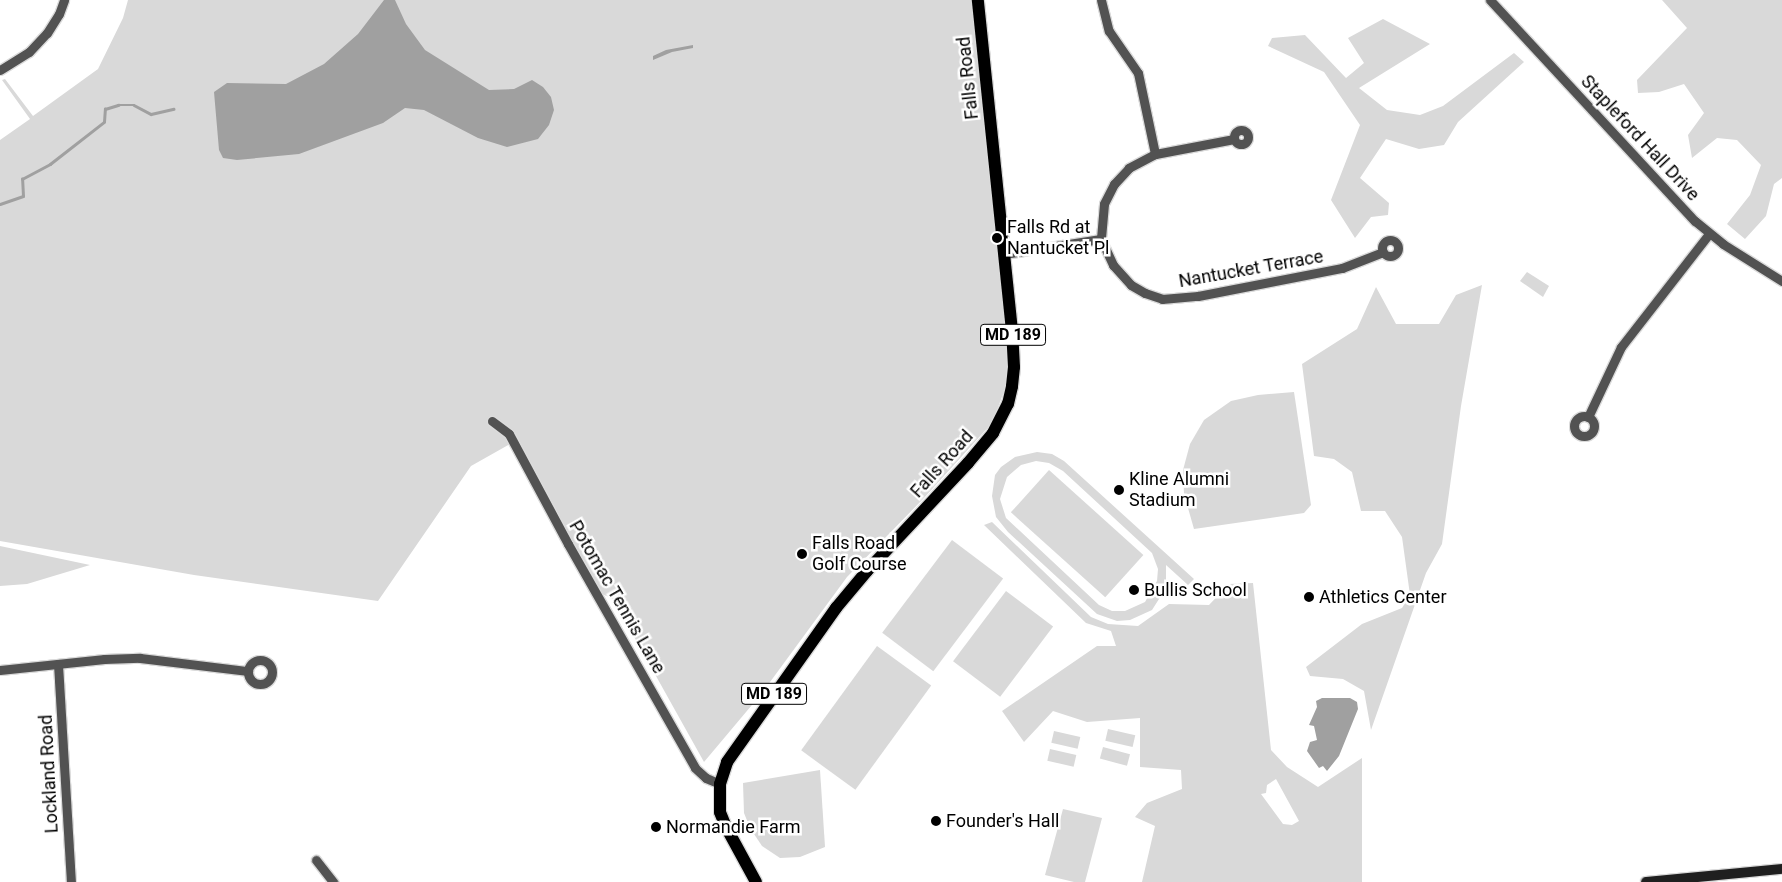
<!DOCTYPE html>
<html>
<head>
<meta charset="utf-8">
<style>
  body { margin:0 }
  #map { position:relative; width:1782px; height:882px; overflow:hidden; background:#fff; font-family:Roboto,sans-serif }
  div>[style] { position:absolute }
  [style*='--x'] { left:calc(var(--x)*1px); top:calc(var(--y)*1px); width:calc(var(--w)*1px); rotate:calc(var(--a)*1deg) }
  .green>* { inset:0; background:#d9d9d9; transform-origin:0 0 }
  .water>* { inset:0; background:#a0a0a0 }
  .stream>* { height:2.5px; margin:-1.25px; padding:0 1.25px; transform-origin:1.25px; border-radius:1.25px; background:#a0a0a0 }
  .roads { filter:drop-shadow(1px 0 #dbdbdb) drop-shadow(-1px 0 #dbdbdb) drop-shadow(0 1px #dbdbdb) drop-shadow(0 -1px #dbdbdb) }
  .minor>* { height:9px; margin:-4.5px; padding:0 4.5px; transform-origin:4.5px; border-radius:4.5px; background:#525252 }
  .minor>.ring { margin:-4.5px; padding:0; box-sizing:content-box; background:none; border:9px solid #525252; border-radius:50% }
  .secondary>* { height:10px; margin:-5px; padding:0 5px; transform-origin:5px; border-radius:5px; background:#1f1f1f }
  .primary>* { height:12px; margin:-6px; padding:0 6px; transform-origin:6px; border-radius:6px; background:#000 }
  .dots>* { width:14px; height:14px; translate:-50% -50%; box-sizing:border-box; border:2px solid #fff; border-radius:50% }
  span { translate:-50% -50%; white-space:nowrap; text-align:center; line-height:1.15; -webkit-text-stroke:5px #fff; paint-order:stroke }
  .shield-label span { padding:1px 4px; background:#fff; border:1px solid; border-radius:4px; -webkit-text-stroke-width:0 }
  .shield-label { font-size:16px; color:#000; font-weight:700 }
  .street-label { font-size:18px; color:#000 }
  .poi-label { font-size:18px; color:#000 }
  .left { translate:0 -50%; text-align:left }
</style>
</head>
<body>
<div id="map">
  <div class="green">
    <div style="clip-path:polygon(128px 0,971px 0,1007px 344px,1008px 381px,992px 423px,924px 498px,847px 577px,762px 693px,704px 762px,613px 599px,589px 588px,510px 444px,471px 466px,378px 601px,194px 575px,0 541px,0 140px,30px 119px,2px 80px,5px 79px,33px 116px,98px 69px,123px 18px)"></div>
    <div style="clip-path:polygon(1662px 0,1782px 0,1782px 178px,1774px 184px,1766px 216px,1745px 239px,1727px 224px,1750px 195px,1761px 165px,1737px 140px,1717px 138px,1692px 158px,1688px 135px,1704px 113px,1684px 84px,1659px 92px,1638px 93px,1637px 80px,1687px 28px)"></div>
    <div style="clip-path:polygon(1383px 19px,1430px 44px,1359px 88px,1387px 110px,1420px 115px,1443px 106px,1514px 53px,1524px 62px,1458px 122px,1444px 145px,1419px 149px,1386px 139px,1360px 178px,1389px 203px,1388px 215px,1371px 217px,1355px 238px,1331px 200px,1360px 125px,1324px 72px,1268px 46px,1272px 38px,1305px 35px,1346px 78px,1364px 63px,1348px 38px)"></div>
    <div style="clip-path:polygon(1527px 272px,1549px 286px,1543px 297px,1520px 281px)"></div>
    <div style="clip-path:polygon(1482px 285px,1461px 406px,1442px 544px,1426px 573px,1371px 730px,1364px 691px,1343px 679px,1310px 676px,1306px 667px,1362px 624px,1402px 608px,1410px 595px,1402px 537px,1385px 511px,1361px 511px,1352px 472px,1334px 459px,1314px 456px,1302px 364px,1357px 329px,1376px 287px,1396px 324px,1439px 324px,1456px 295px)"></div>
    <div style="clip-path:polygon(1294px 392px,1311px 505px,1304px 513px,1194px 529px,1184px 494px,1183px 470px,1190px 444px,1204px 420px,1231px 401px,1258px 395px)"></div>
    <div style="clip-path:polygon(evenodd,1037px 452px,1052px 454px,1064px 461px,1194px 579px,1188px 585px,1166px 565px,1166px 588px,1152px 610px,1130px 620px,1117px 621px,1097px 614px,1008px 532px,996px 517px,992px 496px,995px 475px,1001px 467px,1015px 457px,1037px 452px,1036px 461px,1049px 463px,1063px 471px,1152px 553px,1158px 569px,1157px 581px,1145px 602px,1125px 611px,1112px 611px,1099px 605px,1006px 518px,1000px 499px,1007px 477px,1021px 465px,1036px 461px)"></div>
    <div style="left:1049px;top:470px;width:127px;height:57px;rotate:42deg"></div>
    <div style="clip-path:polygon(evenodd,992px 522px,1091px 617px,1108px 624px,1138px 626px,1169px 604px,1209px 605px,1229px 584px,1253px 583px,1271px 750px,1287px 767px,1318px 787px,1362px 758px,1362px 882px,1142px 882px,1155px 826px,1135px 817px,1147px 803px,1182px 789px,1181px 770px,1140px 767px,1140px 718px,1087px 722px,1053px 711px,1024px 742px,1002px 711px,1097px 646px,1116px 646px,1111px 631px,1086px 623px,984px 525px,992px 522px,1276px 779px,1299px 821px,1292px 825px,1283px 824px,1261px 794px,1266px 793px,1267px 785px,1276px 779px)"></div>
    <div style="left:952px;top:540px;width:64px;height:116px;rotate:37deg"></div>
    <div style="clip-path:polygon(0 546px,90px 565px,27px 584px,0 586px)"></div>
    <div style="left:1006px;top:591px;width:59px;height:88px;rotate:37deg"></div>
    <div style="left:877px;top:646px;width:67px;height:129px;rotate:36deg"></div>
    <div style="left:1108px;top:729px;width:28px;height:12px;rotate:13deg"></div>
    <div style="left:1054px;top:731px;width:27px;height:12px;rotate:13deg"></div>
    <div style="left:1103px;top:747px;width:28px;height:12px;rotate:15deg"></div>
    <div style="left:1050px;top:749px;width:27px;height:12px;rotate:13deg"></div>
    <div style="clip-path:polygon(820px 770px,825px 847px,800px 857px,780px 858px,762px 846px,750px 828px,744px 813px,743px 783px)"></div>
    <div style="clip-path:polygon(1063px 809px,1102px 818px,1085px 882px,1074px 882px,1045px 875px)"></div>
  </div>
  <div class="water">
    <div style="clip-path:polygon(384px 0,395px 0,406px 24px,425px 50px,489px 90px,514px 89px,532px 80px,543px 87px,551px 97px,554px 110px,549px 125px,538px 139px,507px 147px,478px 138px,424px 110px,405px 108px,383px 123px,299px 154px,237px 160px,223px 158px,219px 150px,214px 92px,227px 83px,286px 84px,324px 64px,358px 34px)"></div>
    <div style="clip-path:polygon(693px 45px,693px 48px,672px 52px,653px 60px,653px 56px,666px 50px)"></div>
    <div style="clip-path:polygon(1322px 698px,1350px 698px,1357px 702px,1358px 709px,1339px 756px,1327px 771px,1323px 766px,1319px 768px,1307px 751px,1310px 742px,1317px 740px,1314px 726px,1309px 725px,1317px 707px,1316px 701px)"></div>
  </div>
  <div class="stream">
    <div style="--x:0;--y:204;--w:24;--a:-19"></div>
    <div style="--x:23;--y:196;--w:17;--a:-93"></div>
    <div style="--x:22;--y:179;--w:32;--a:-28"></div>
    <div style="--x:50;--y:164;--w:68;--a:-37.9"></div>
    <div style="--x:104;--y:122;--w:13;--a:-86"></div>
    <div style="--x:105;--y:109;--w:14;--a:-17"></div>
    <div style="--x:118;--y:105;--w:16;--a:0"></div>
    <div style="--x:134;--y:105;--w:19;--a:28"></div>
    <div style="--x:151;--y:114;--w:23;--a:-13"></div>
  </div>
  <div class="roads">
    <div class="minor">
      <div style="--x:1101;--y:0;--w:32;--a:76"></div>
      <div style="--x:1109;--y:31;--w:51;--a:55.4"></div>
      <div style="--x:1138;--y:73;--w:83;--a:78.1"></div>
      <div style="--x:1490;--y:0;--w:301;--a:47.2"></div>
      <div style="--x:1695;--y:221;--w:36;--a:39"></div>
      <div style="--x:1723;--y:244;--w:70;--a:32.1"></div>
      <div style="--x:0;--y:70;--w:34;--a:-32"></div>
      <div style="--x:29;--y:52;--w:26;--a:-47"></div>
      <div style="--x:47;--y:33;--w:22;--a:-58"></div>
      <div style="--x:59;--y:14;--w:15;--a:-70"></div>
      <div class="ring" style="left:1234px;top:130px;width:5px;height:5px"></div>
      <div style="--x:1234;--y:139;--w:80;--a:169.2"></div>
      <div style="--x:1155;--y:154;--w:30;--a:152"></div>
      <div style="--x:1129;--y:168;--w:22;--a:133"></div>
      <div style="--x:1114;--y:184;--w:22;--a:117"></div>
      <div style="--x:1104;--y:204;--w:35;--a:95"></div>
      <div style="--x:1101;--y:239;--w:29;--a:65"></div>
      <div style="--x:1113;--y:265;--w:27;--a:48"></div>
      <div style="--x:1131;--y:285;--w:16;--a:30"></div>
      <div style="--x:1145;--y:293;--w:18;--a:19"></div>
      <div style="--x:1162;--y:299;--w:36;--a:-5"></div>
      <div style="--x:1198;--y:296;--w:147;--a:-11"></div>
      <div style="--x:1342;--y:268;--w:44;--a:-21.3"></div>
      <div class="ring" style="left:1382px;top:240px;width:7px;height:7px"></div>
      <div style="--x:1004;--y:254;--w:98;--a:-8.8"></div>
      <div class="ring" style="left:1574px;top:416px;width:11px;height:11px"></div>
      <div style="--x:1588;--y:417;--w:77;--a:-64.8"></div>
      <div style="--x:1621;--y:347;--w:143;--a:-52.1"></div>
      <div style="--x:492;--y:421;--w:21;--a:37"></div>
      <div style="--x:509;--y:434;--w:125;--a:61.8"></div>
      <div style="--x:568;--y:544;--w:257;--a:60.4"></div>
      <div style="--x:695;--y:768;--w:15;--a:42"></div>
      <div style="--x:706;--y:778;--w:15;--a:23"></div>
      <div class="ring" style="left:248px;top:660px;width:15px;height:15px"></div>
      <div style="--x:58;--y:664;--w:218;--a:86.6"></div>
      <div style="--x:0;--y:670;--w:105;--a:-6"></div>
      <div style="--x:104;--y:659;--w:36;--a:-2"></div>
      <div style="--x:140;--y:658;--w:109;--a:6.9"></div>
      <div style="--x:316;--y:860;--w:28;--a:52"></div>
    </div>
    <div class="secondary">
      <div style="--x:1646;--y:882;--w:137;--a:-5.5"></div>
    </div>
    <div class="primary">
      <div style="--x:756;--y:882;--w:63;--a:-118.6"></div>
      <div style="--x:726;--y:827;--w:16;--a:-112"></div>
      <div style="--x:720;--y:812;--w:28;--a:-90"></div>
      <div style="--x:720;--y:784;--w:23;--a:-72"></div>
      <div style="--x:727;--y:762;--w:189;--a:-54.7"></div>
      <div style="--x:836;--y:608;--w:48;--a:-50"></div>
      <div style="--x:867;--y:571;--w:148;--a:-46.9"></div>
      <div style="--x:968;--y:463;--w:39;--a:-50"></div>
      <div style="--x:993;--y:433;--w:33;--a:-63"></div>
      <div style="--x:1008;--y:404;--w:18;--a:-77"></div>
      <div style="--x:1012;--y:386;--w:19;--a:-84"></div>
      <div style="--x:1014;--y:367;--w:36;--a:-93"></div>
      <div style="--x:1012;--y:331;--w:333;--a:-95.9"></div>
    </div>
  </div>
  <div class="dots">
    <div style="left:997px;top:238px;background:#000"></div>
    <div style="left:1119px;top:490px;background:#000"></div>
    <div style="left:802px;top:554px;background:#000"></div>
    <div style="left:1134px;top:590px;background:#000"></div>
    <div style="left:1309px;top:597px;background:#000"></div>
    <div style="left:936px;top:821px;background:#000"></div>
    <div style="left:656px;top:827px;background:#000"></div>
  </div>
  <div class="shield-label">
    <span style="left:1013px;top:335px">MD 189</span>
    <span style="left:774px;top:694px">MD 189</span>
  </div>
  <div class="street-label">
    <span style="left:968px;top:78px;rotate:-96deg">Falls Road</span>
    <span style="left:1640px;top:138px;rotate:47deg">Stapleford Hall Drive</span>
    <span style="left:1251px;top:269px;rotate:-10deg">Nantucket Terrace</span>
    <span style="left:942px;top:464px;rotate:-48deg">Falls Road</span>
    <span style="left:617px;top:597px;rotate:60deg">Potomac Tennis Lane</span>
    <span style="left:49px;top:774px;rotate:-93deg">Lockland Road</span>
  </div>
  <div class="poi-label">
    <span class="left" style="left:1007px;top:238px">Falls Rd at<br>Nantucket Pl</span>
    <span class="left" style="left:1129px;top:490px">Kline Alumni<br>Stadium</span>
    <span class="left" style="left:812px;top:554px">Falls Road<br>Golf Course</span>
    <span class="left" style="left:1144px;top:590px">Bullis School</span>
    <span class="left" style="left:1319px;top:597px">Athletics Center</span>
    <span class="left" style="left:946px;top:821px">Founder's Hall</span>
    <span class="left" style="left:666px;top:827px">Normandie Farm</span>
  </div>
</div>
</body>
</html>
